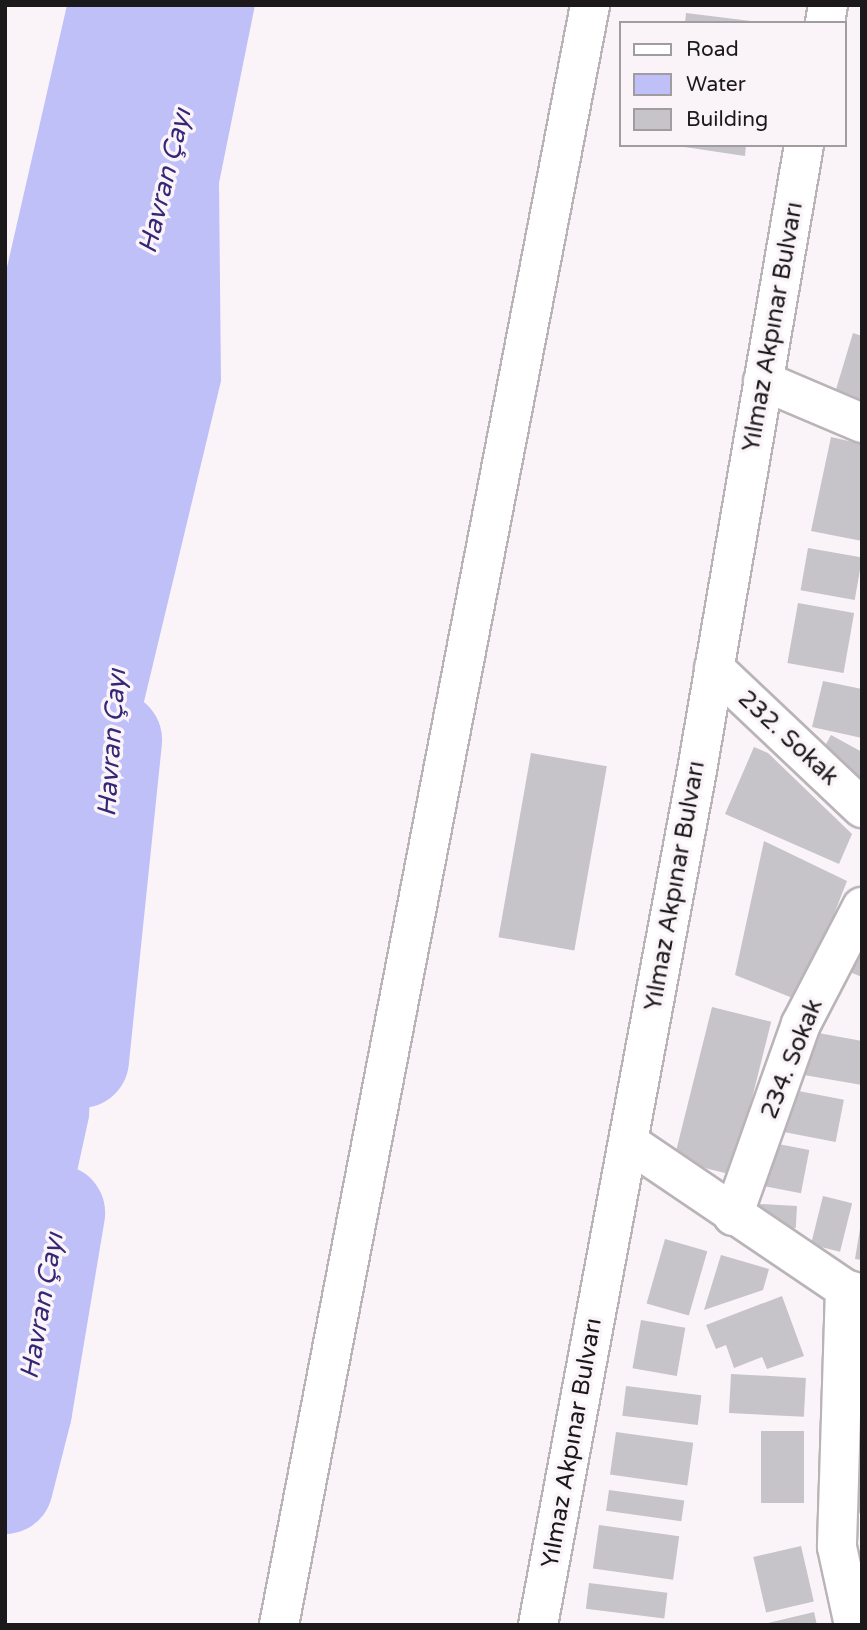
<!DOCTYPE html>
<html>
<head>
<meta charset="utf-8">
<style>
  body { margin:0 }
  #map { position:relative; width:867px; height:1630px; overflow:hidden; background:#faf4f9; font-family:"Varela Round",sans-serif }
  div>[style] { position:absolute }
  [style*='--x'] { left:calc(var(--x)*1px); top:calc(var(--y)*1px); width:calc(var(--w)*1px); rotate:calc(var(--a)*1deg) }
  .water>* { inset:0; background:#c0c0f8 }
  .river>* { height:96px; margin:-48px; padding:0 48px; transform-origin:48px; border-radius:48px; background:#c0c0f8 }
  .building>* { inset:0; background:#c6c3c9; transform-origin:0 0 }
  .roads { filter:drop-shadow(2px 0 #bab4b9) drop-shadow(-2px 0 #bab4b9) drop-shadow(0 2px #bab4b9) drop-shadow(0 -2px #bab4b9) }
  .pedestrian>* { height:38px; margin:-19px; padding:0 19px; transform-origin:19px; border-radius:19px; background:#fff }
  .minor>* { height:38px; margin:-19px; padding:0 19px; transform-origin:19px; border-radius:19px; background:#fff }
  .secondary>* { height:38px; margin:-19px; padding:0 19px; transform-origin:19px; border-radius:19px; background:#fff }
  span { translate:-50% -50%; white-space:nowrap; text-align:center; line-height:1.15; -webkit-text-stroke:7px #faf4f9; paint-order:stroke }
  .street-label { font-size:24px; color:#1b191a }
  .water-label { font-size:26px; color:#342876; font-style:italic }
  .frame { position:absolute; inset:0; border:7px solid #1b191a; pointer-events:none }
  .legend { position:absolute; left:619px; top:21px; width:228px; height:126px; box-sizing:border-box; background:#faf4f9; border:2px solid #a19ca0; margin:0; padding:9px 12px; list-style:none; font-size:21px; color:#1b191a }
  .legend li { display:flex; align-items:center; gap:14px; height:35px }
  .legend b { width:35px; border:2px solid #a19ca0 }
</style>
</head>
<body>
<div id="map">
  <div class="water">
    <div style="clip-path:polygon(67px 5px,255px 5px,219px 183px,221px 381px,99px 889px,89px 1117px,45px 1317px,5px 1413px,5px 276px)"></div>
  </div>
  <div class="river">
    <div style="--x:81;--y:1060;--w:322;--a:-84.1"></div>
    <div style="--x:5;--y:1486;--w:77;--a:-75.8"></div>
    <div style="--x:24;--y:1411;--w:201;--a:-80.5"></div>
  </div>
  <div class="building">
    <div style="clip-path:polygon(686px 13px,751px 21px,751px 23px,685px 23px)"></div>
    <div style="clip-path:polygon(671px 145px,746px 145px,745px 156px)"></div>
    <div style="clip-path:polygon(853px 333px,862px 336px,862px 415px,831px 406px)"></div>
    <div style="clip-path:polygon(831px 437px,862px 444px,862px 541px,811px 531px)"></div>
    <div style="left:808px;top:548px;width:55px;height:43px;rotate:10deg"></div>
    <div style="left:798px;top:603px;width:57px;height:61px;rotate:10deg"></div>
    <div style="clip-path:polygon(823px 681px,862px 689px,862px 738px,812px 727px)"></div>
    <div style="clip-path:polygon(831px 735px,862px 752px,862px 799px,816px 762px)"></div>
    <div style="clip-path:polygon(754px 747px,768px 753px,852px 834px,839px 864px,725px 814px)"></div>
    <div style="left:531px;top:753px;width:77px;height:187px;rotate:10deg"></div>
    <div style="clip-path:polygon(764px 841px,847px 881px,800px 1001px,735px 975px)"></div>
    <div style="clip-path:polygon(862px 938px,862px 977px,847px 971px)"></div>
    <div style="left:712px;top:1007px;width:61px;height:158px;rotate:14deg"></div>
    <div style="clip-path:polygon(813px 1032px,862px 1041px,862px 1085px,804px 1075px)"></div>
    <div style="left:783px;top:1088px;width:62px;height:43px;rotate:11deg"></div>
    <div style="left:773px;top:1143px;width:37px;height:44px;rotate:11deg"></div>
    <div style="left:823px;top:1196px;width:30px;height:50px;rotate:14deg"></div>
    <div style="left:760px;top:1204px;width:37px;height:22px;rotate:3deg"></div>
    <div style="clip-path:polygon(860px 1229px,862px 1229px,862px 1260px,855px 1259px)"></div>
    <div style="left:665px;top:1239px;width:44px;height:67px;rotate:16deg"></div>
    <div style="clip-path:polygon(721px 1255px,769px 1269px,763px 1290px,704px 1310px)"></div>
    <div style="clip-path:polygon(782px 1296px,804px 1356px,767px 1369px,762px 1357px,734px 1368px,726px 1345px,716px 1349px,706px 1325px)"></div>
    <div style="left:641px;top:1320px;width:45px;height:49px;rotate:10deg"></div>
    <div style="left:731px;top:1374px;width:75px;height:39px;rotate:3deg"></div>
    <div style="left:626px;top:1386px;width:76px;height:30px;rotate:7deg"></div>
    <div style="clip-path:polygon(849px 1392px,862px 1392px,862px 1513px,853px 1514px)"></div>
    <div style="left:761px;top:1431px;width:43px;height:72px"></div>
    <div style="left:616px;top:1432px;width:78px;height:43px;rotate:8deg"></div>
    <div style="left:609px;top:1490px;width:76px;height:21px;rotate:8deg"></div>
    <div style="left:599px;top:1525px;width:81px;height:44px;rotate:8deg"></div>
    <div style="left:801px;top:1546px;width:57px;height:49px;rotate:77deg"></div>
    <div style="left:589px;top:1583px;width:79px;height:26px;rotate:7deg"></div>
    <div style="clip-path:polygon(814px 1612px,817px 1625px,768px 1625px,768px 1623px)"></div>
  </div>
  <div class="roads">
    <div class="pedestrian">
      <div style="--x:279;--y:1625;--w:1650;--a:-79.13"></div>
    </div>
    <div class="minor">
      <div style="--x:763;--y:381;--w:108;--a:23"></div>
      <div style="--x:714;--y:668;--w:204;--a:43.4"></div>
      <div style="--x:628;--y:1142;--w:262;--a:34.1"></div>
      <div style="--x:845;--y:1289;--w:18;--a:16"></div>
      <div style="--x:733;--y:1216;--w:204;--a:-70.5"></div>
      <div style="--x:801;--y:1024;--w:132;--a:-62.5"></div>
      <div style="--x:845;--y:1289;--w:258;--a:91.8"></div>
      <div style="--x:837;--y:1547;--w:80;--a:77.7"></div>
    </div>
    <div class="secondary">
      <div style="--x:825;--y:23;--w:18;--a:-81"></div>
      <div style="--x:538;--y:1625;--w:864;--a:-79.46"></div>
      <div style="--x:696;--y:776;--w:640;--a:-80.29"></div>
    </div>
  </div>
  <div class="street-label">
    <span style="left:773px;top:327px;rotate:-80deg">Yılmaz Akpınar Bulvarı</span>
    <span style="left:788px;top:738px;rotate:43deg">232. Sokak</span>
    <span style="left:675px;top:886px;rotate:-80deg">Yılmaz Akpınar Bulvarı</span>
    <span style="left:792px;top:1059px;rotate:-68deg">234. Sokak</span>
    <span style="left:572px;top:1443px;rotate:-80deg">Yılmaz Akpınar Bulvarı</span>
  </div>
  <div class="water-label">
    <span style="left:165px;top:181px;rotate:-76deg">Havran Çayı</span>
    <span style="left:112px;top:743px;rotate:-86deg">Havran Çayı</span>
    <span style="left:42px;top:1306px;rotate:-80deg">Havran Çayı</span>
  </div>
  <div class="frame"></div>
  <ul class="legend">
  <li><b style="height:9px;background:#fff"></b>Road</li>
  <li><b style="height:19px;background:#c0c0f8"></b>Water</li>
  <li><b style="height:19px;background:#c6c3c9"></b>Building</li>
  </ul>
</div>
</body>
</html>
